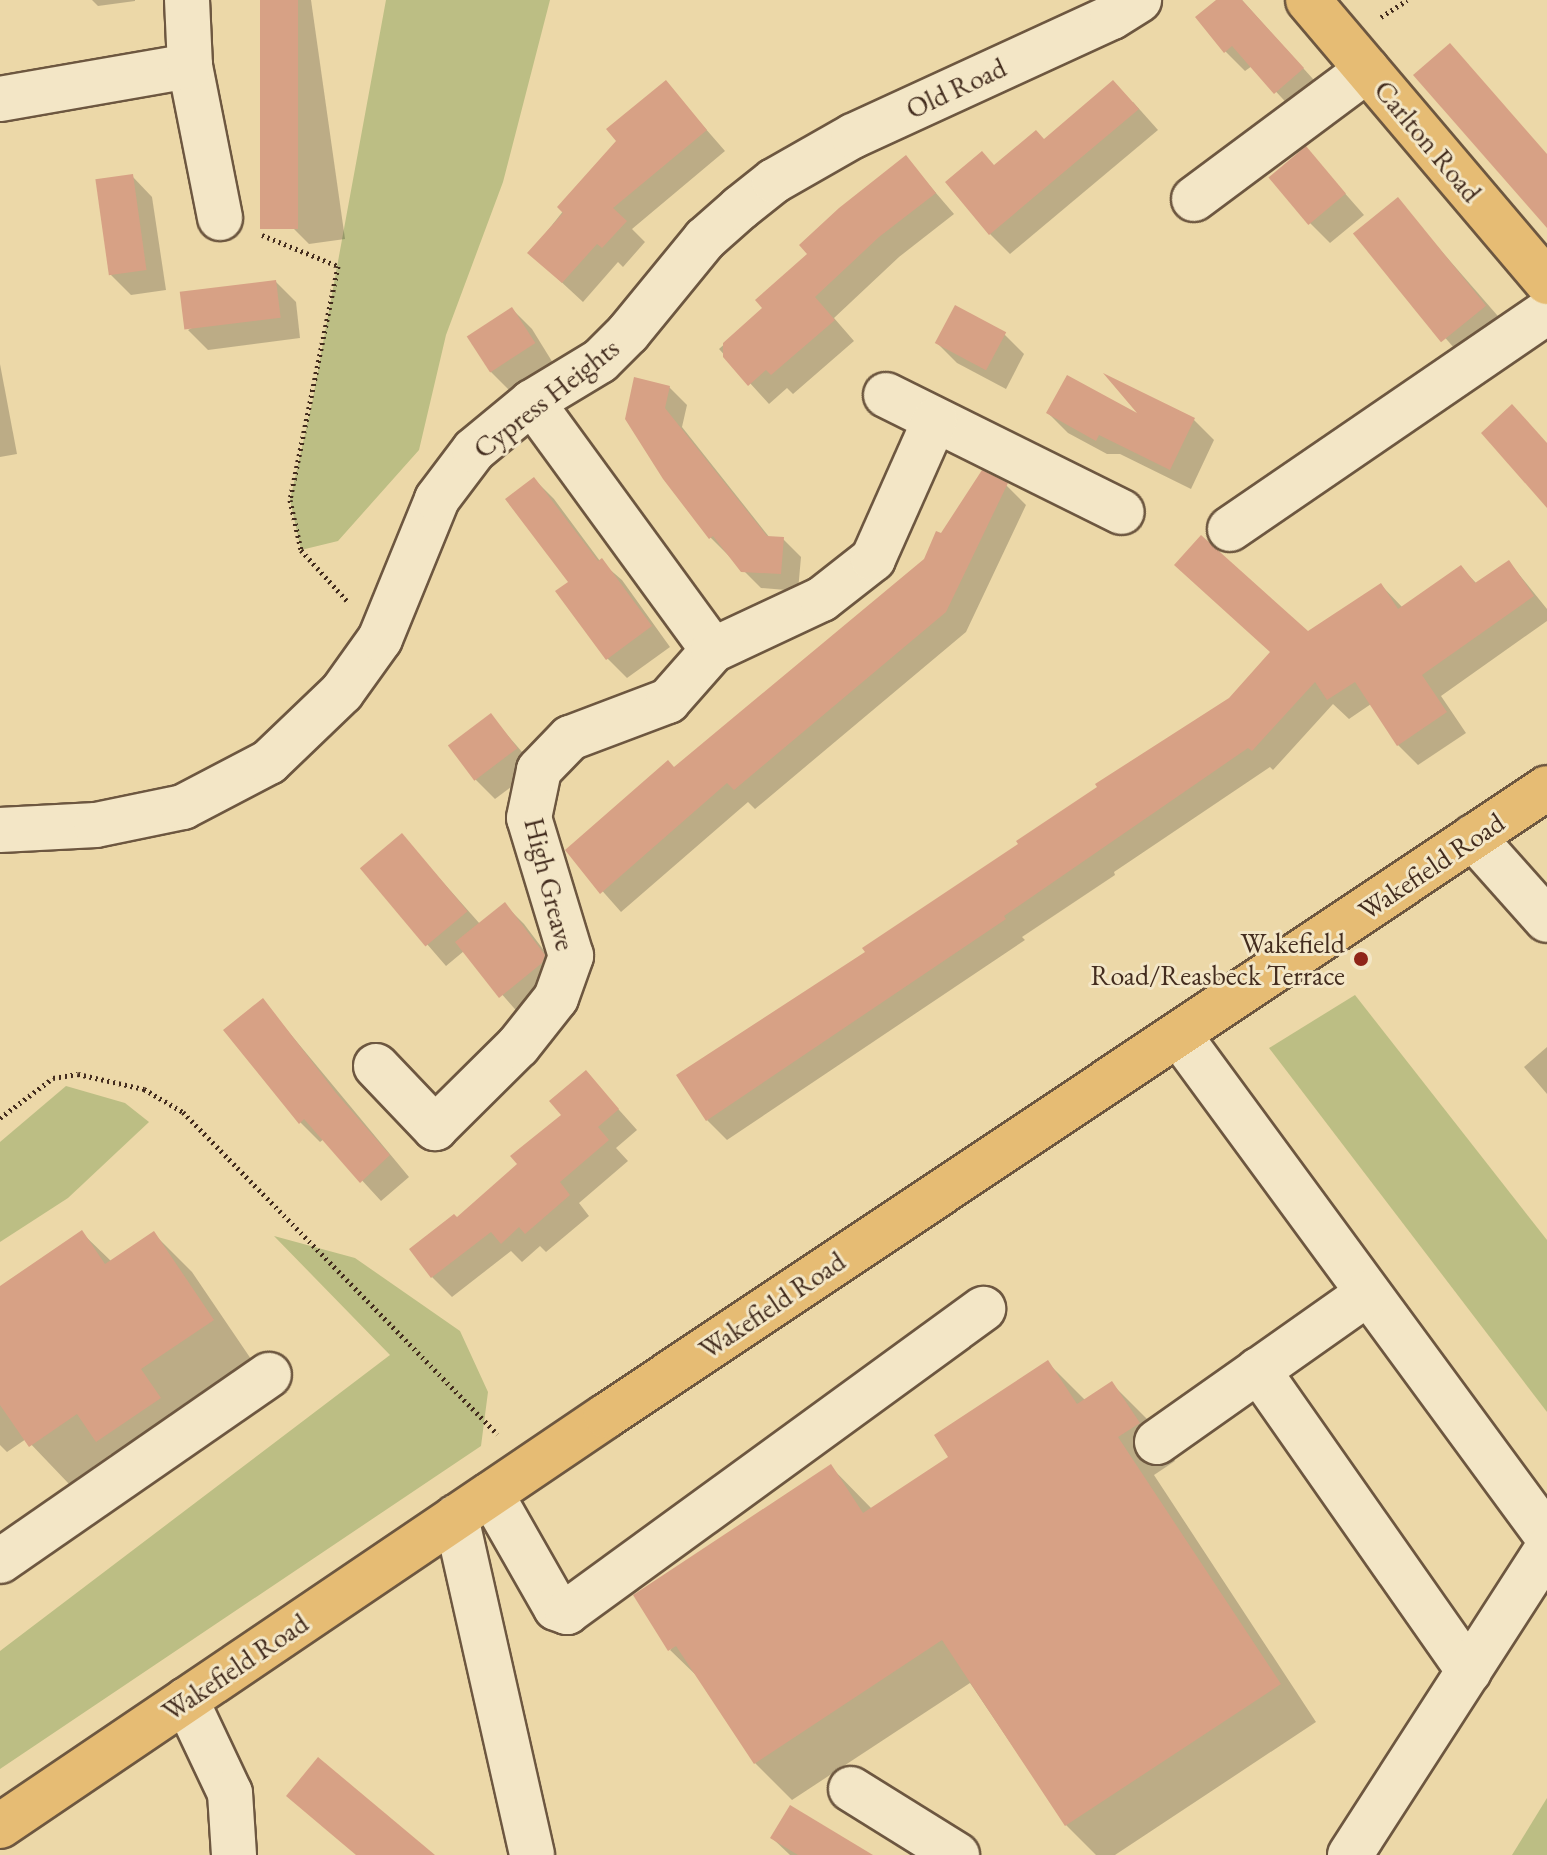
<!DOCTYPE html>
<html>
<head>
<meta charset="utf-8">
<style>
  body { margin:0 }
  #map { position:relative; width:1547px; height:1855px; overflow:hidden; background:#ecd8a8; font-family:"EB Garamond",serif }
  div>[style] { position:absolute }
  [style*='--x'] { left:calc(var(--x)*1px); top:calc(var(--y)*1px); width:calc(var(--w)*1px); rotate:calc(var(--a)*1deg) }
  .green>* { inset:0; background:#bcbe84 }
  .shadow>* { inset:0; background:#0003; transform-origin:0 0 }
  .building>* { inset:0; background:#d7a185; transform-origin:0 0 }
  .path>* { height:5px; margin-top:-2.5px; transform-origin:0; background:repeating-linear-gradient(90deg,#432c1e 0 2px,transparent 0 6px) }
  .roads { filter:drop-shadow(2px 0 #6d5740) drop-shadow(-2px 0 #6d5740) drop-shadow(0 2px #6d5740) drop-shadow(0 -2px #6d5740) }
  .minor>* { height:44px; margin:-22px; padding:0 22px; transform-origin:22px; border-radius:22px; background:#f3e6c6 }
  .major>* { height:44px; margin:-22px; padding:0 22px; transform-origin:22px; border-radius:22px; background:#e6bc74 }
  .dots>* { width:22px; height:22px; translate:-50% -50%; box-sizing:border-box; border:4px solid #f3e6c6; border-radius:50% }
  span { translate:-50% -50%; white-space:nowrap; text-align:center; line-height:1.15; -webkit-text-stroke:6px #f3e6c6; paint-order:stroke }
  .street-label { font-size:28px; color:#432c1e }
  .poi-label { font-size:28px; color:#432c1e }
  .right { translate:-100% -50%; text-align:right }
</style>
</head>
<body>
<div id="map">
  <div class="green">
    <div style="clip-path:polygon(386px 0,550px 0,503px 182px,446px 335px,419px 450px,338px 541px,301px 550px,290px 500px,312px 403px)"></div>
    <div style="clip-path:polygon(1355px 995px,1547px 1240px,1547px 1412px,1269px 1048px)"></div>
    <div style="clip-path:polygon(66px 1086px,125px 1103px,149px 1122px,68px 1198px,0 1242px,0 1142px)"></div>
    <div style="clip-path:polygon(274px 1236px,355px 1258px,460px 1331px,488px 1392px,481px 1446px,0 1769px,0 1651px,390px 1355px)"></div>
    <div style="clip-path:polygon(1547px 1798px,1547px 1855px,1512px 1855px)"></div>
  </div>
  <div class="shadow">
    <div style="clip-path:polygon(92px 0,135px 0,135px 1px,98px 6px)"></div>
    <div style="clip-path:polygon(262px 0,311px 0,345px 239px,309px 244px,291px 226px)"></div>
    <div style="clip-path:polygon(1219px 0,1242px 0,1322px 89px,1296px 113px,1252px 66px,1245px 71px,1225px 51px)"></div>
    <div style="clip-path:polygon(665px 82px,725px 151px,632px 229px,645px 242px,623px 267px,618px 262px,583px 302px,530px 253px)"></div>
    <div style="clip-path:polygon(1133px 102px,1158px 130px,1010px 254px,990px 234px,995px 167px)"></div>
    <div style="clip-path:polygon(1306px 149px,1364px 215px,1330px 243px,1310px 223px)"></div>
    <div style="clip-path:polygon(906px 158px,954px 214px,899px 257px,834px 318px,854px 341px,793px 394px,787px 388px,769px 404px,719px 349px,765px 308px,810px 254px)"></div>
    <div style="clip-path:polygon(132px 176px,152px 197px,166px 290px,131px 295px,111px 275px)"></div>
    <div style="left:1397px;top:200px;width:167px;height:54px;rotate:49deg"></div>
    <div style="clip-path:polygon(276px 282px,296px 302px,300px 338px,208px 350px,188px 330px)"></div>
    <div style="clip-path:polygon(512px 309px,532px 329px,553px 363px,510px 391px,490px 371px)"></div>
    <div style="clip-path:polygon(1004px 334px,1024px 354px,1006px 389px,957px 363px,937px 343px)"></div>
    <div style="clip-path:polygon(0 364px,17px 454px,0 457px)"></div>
    <div style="clip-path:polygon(1111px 379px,1194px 420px,1214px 440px,1191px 489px,1120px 454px,1107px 454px,1068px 433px,1048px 413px,1144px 419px)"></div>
    <div style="clip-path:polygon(669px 387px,687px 405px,682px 427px,770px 538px,783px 539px,801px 557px,798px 591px,761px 588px,710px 537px,627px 418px)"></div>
    <div style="clip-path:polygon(534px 479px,554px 499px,600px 561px,622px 580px,670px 647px,627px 678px,607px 658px,571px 583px)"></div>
    <div style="clip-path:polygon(1006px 485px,1026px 505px,966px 632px,755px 809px,748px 802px,621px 912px,567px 851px,675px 769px,925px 560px,942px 536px)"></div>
    <div style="clip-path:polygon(1509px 562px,1547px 609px,1547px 621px,1441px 696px,1466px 733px,1418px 765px,1398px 745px,1371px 704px,1349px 719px,1333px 704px,1273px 770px,1270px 767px,1114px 872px,1115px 875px,1022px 937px,1025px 940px,727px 1140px,707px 1120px,868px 952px,1230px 699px,1308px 634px,1381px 585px,1403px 608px,1461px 567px,1477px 584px)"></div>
    <div style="clip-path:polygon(491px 716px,536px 768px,495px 799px,475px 779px)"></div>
    <div style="clip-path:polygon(402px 836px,480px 924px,504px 904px,524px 924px,564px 977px,521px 1016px,464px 951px,446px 966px,362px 869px)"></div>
    <div style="clip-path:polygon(263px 1001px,409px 1177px,381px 1201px,324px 1139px,320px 1142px,300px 1122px)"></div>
    <div style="clip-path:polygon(1547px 1047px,1547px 1094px,1524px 1067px)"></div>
    <div style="clip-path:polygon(586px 1073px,637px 1130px,616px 1148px,628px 1161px,579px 1203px,589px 1216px,546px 1252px,540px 1246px,522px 1262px,511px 1251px,452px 1297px,432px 1277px,458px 1220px,520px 1164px,563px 1115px)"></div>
    <div style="clip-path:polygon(82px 1233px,112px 1262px,154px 1234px,192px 1272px,251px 1359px,178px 1408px,197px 1437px,136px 1479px,111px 1454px,69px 1484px,26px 1439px,7px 1452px,0 1445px,0 1288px)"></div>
    <div style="clip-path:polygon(1047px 1362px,1086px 1401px,1112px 1384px,1149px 1421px,1175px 1461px,1154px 1475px,1316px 1722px,1115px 1855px,1096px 1855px,1066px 1825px,970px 1683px,792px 1800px,755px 1763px,702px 1681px,670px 1650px,831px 1467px,872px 1509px,951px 1457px)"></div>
    <div style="clip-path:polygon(772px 1838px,869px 1855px,790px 1855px)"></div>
  </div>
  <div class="building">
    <div style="left:260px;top:0;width:38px;height:229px"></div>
    <div style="clip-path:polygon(1216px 0,1242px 0,1304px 68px,1274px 94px,1232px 46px,1224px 53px,1195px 17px)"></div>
    <div style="clip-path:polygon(1450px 43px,1547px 154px,1547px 228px,1413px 75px)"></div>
    <div style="clip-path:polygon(666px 80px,707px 130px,613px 208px,627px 221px,602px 248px,597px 244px,562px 283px,527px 253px,563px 213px,557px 207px,616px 141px,606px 129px)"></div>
    <div style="clip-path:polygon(1113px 80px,1139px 109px,989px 235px,945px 182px,982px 151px,994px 165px,1036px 130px,1044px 139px)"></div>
    <div style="left:1306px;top:146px;width:62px;height:49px;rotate:50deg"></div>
    <div style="clip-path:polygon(906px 155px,936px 193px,879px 237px,815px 297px,835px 320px,771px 375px,766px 370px,748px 386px,723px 357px,723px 343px,762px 308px,755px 300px,807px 254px,799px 245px,839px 208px)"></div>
    <div style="left:133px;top:174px;width:97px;height:38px;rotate:82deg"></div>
    <div style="left:1398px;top:197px;width:140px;height:58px;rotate:51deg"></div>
    <div style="left:276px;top:280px;width:38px;height:97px;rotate:83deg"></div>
    <div style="left:955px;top:305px;width:58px;height:43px;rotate:28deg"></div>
    <div style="left:512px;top:307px;width:43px;height:54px;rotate:57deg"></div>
    <div style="clip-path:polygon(1103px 373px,1195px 418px,1170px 470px,1099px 435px,1096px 441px,1046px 413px,1067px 375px,1137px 413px)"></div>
    <div style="clip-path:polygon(634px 377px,670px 386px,665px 408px,767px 536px,784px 537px,781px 574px,741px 572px,713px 536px,709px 539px,663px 479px,625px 419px)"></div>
    <div style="clip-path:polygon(1512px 404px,1547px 443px,1547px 508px,1481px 433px)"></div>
    <div style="clip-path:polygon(982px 470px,1008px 483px,946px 612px,734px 790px,727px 783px,600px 894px,565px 850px,668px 760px,674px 767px,924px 559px,936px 531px,941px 533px)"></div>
    <div style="clip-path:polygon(534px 477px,598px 561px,602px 558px,652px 626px,606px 660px,555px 591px,568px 582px,505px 499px)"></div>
    <div style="clip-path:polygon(1201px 535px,1308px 631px,1381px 583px,1398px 609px,1461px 565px,1475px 583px,1509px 560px,1534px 596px,1422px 675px,1447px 712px,1397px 746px,1355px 682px,1327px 700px,1315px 682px,1252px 751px,1248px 748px,1004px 916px,1006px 919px,706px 1121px,676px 1075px,865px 952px,862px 948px,1018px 844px,1016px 841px,1097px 787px,1095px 784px,1229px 698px,1270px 652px,1174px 565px)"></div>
    <div style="left:491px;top:713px;width:44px;height:54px;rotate:53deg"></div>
    <div style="left:402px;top:833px;width:102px;height:55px;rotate:50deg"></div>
    <div style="clip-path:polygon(505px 902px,545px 955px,542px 963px,499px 998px,455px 942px)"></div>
    <div style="clip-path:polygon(263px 998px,336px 1093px,390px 1155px,360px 1183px,304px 1119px,299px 1124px,223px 1030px)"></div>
    <div style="clip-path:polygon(586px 1070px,619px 1109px,598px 1127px,609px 1140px,560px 1182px,570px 1195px,525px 1234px,519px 1227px,501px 1244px,491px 1232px,431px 1278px,409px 1249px,454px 1214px,457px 1217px,517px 1164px,510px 1156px,561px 1115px,549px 1101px)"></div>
    <div style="clip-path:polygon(82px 1230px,105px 1264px,154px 1231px,214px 1320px,141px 1369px,161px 1398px,96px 1442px,77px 1414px,29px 1447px,0 1405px,0 1286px)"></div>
    <div style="clip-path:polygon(1048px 1360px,1077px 1404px,1112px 1381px,1140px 1423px,1118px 1437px,1281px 1684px,1065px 1826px,942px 1640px,754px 1764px,676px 1646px,668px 1651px,633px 1595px,831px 1464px,863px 1513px,948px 1457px,934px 1435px)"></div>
    <div style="clip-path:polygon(318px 1757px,435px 1855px,356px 1855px,286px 1796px)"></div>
    <div style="clip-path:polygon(790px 1805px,873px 1855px,798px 1855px,770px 1838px)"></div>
  </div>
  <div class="path">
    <div style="--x:1381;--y:17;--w:31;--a:-33"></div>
    <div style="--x:262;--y:235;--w:82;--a:22.2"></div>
    <div style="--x:338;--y:266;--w:239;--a:101.6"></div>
    <div style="--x:290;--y:500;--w:51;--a:77.6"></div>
    <div style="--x:301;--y:550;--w:70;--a:47.9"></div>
    <div style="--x:0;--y:1118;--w:66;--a:-37"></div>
    <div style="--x:53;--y:1078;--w:25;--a:-9"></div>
    <div style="--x:78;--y:1074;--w:68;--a:12.8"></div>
    <div style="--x:144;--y:1089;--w:45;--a:30.5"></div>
    <div style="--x:183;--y:1112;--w:450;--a:45.7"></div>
  </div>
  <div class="roads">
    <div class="minor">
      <div style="--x:190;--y:66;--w:155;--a:78.8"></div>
      <div style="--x:0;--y:99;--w:193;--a:-9.9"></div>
      <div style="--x:190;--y:66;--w:66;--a:-92.6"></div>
      <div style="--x:1194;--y:199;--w:216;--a:-36.7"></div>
      <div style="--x:886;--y:395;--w:263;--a:26.4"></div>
      <div style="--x:532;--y:402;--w:307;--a:53.9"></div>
      <div style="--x:1230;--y:529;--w:384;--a:-34.4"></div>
      <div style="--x:0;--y:830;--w:96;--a:-3"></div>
      <div style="--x:96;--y:825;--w:89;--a:-11.7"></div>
      <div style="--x:183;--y:807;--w:97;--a:-27.6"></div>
      <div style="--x:269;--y:762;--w:101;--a:-43.8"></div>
      <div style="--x:342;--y:692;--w:65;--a:-54.4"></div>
      <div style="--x:380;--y:639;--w:151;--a:-67.8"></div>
      <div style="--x:437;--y:499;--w:61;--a:-52.9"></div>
      <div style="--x:474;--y:450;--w:75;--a:-39.6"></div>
      <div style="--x:532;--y:402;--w:79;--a:-31.1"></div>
      <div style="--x:600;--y:361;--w:40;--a:-45"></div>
      <div style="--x:628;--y:333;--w:122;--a:-50.7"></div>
      <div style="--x:705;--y:239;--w:47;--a:-41.5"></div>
      <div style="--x:740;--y:208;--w:43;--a:-38.5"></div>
      <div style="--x:774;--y:181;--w:91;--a:-29.7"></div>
      <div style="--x:853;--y:136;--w:285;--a:-24.7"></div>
      <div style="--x:1112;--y:17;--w:32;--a:-32"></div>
      <div style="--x:1473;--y:837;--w:111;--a:48.3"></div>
      <div style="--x:1179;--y:1035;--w:622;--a:53.7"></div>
      <div style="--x:376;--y:1066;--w:86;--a:46.4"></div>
      <div style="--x:435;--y:1128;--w:117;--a:-44.7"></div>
      <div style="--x:518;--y:1046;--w:61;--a:-51.6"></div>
      <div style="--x:556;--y:998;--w:45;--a:-70.3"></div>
      <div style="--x:571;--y:956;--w:144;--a:-106.9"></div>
      <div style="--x:529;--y:818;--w:49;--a:-78.2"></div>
      <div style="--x:539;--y:770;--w:45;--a:-45.9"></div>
      <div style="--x:570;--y:738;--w:105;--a:-20.7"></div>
      <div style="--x:668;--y:701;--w:68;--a:-48.6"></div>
      <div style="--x:713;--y:650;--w:120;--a:-25.1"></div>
      <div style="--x:822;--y:599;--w:65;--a:-38.1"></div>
      <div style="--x:873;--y:559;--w:152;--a:-66"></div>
      <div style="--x:1258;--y:1370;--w:368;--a:55"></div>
      <div style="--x:1157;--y:1442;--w:258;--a:-35.2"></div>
      <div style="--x:491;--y:1494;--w:131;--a:60.3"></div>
      <div style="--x:556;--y:1608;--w:12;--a:20"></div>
      <div style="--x:567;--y:1612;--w:515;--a:-36.07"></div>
      <div style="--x:456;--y:1517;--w:346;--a:77.3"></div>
      <div style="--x:0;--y:1561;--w:327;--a:-34.7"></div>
      <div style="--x:186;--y:1700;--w:103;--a:64.7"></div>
      <div style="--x:230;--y:1793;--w:62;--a:86.3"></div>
      <div style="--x:851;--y:1789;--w:125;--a:31.9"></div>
      <div style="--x:1350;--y:1855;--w:364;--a:-57.2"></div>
    </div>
    <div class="major">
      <div style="--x:1308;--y:0;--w:370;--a:49.7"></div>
      <div style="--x:0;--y:1826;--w:732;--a:-34.08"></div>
      <div style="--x:606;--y:1416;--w:1131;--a:-33.72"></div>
    </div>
  </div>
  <div class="dots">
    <div style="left:1361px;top:959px;background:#8f2418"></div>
  </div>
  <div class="street-label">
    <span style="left:956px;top:88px;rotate:-25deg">Old Road</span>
    <span style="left:1428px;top:141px;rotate:50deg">Carlton Road</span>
    <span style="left:546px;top:398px;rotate:-38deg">Cypress Heights</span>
    <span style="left:1431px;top:866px;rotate:-34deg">Wakefield Road</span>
    <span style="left:550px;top:884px;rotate:76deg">High Greave</span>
    <span style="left:772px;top:1305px;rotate:-34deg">Wakefield Road</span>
    <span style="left:235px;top:1667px;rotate:-34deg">Wakefield Road</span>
  </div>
  <div class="poi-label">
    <span class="right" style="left:1345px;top:959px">Wakefield<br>Road/Reasbeck Terrace</span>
  </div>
</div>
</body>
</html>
